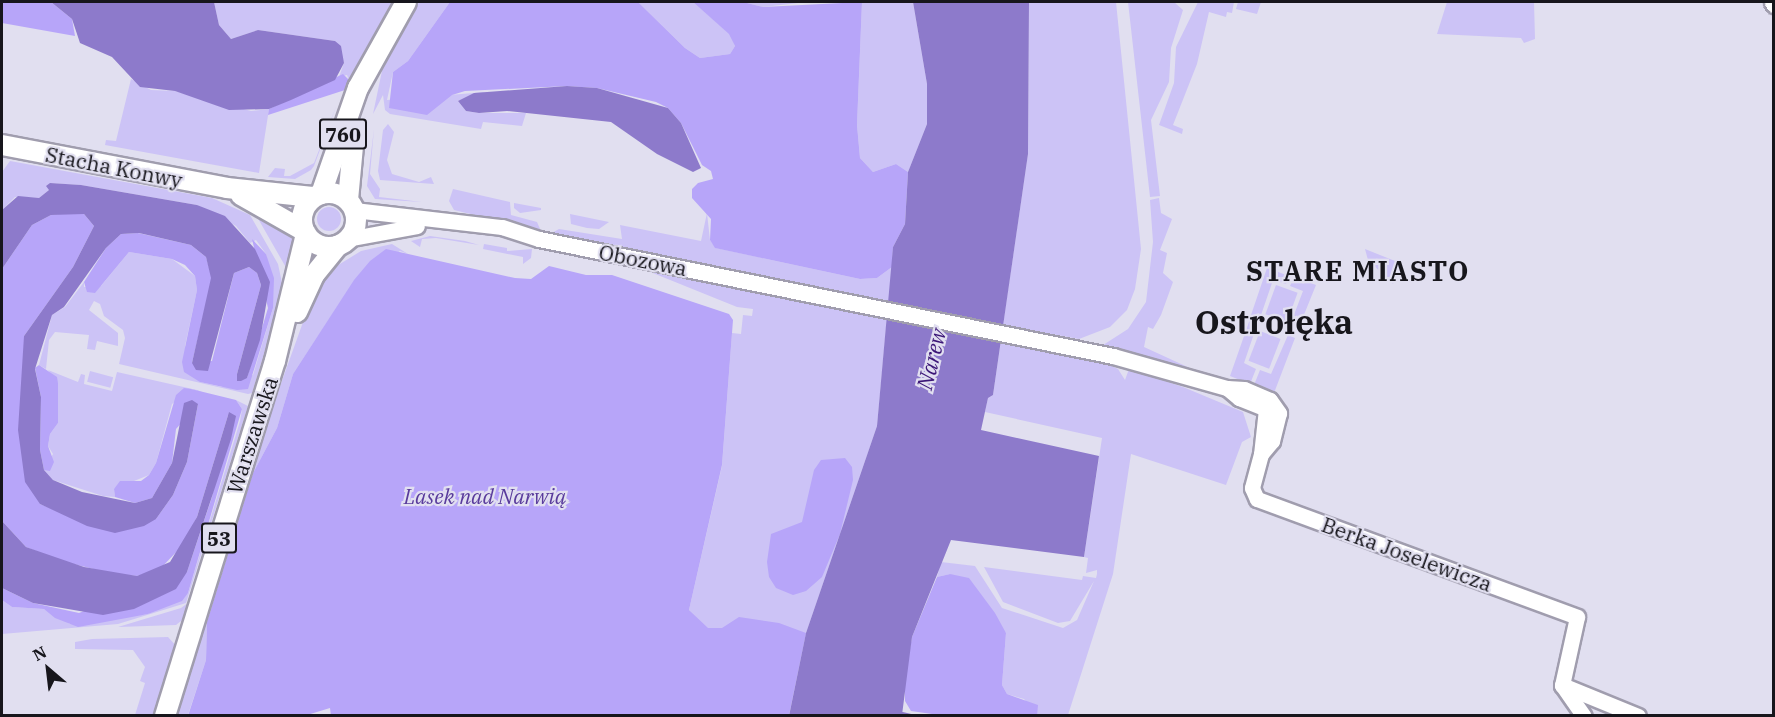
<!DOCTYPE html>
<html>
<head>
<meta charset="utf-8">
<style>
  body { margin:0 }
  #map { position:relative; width:1775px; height:717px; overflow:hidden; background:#e1dff0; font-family:"IBM Plex Serif",serif }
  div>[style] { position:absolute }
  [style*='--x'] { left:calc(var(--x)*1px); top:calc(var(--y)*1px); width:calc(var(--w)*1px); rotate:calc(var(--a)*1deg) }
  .green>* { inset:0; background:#ccc3f6; transform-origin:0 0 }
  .round { border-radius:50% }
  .forest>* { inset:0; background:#b7a5f9 }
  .water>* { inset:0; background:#8d7acb }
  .stream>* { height:3px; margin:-1.5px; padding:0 1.5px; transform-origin:1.5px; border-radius:1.5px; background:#8d7acb }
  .roads { filter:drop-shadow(2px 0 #a09dae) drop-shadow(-2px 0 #a09dae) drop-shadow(0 2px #a09dae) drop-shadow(0 -2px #a09dae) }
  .minor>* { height:15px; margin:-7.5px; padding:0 7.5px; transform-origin:7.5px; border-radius:7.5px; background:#fff }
  .major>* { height:20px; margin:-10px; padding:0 10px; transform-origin:10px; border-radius:10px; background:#fff }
  .major>.ring { margin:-10px; padding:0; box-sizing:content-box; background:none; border:20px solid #fff; border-radius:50% }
  span { translate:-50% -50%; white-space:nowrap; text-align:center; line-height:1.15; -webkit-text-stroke:4.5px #e1dff0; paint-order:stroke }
  .shield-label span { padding:2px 4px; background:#e1dff0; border:2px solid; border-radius:4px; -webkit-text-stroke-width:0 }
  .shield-label { font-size:20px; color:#17161c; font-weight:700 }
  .street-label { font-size:21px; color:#17161c }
  .park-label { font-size:21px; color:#593b9c; font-style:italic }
  .water-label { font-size:22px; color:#3b1677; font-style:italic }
  .district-label { font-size:27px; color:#17161c; font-weight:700; letter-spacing:1.5px }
  .town-label { font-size:33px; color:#17161c; font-weight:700 }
  .frame { position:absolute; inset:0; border:3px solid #17161c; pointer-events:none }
  .north { position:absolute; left:18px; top:639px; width:60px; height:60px; -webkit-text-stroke:4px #e1dff0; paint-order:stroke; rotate:332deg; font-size:16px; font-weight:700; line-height:24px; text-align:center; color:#17161c }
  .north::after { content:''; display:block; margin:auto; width:21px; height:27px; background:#17161c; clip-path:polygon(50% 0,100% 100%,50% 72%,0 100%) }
</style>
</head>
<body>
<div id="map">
  <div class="green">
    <div style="clip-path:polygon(214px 2px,394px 2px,349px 88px,345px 90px,349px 80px,347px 75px,339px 77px,344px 63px,335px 41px,258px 30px,231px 39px,219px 25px)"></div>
    <div style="clip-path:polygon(419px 2px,450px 2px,408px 61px,393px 72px,387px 100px,486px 92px,458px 101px,466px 111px,479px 113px,526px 113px,522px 126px,483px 122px,481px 129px,390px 114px,385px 110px,383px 95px,373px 114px,383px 66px)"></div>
    <div style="clip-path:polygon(638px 2px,693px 2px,730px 34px,735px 46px,730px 54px,700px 58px,685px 48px)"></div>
    <div style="clip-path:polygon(743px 2px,807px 2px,763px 7px)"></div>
    <div style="clip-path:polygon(862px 2px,913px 2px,927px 84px,927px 124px,908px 172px,896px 164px,873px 172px,860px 158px,857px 125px)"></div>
    <div style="clip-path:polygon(1029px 2px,1116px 2px,1141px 249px,1135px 289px,1127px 310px,1110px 327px,1079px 339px,1003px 325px,1028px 154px)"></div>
    <div style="clip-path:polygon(1128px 2px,1174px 2px,1183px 10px,1171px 48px,1169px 82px,1151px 120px,1160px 196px,1150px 197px)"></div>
    <div style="clip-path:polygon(1198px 2px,1234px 2px,1232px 13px,1227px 12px,1226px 17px,1209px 12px,1197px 64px,1173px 125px,1183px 129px,1182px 134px,1159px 125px,1174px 83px,1176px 47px)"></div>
    <div style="clip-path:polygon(1238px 2px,1261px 2px,1257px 14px,1236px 9px)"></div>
    <div style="clip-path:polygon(1447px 2px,1534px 2px,1535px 39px,1524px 43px,1521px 38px,1437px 34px)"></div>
    <div style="clip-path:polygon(131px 79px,151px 90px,175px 91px,251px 111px,269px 109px,259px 173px,105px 145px,106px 140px,116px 141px)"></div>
    <div style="clip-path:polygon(337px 104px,314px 166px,311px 170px,295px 179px,268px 177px,275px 168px,285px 169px,284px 176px,290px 176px,314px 163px)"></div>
    <div style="clip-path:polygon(388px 124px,394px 132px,387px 160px,392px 174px,419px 182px,431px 177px,434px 184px,380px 180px,378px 171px,383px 130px)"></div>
    <div style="clip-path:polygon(374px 129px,370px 174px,380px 189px,379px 197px,422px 202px,375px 199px,367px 186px)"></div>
    <div style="clip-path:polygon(103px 153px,261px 182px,262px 186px,103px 155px)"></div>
    <div style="clip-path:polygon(10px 161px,212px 198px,250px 215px,278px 264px,282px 283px,281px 298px,252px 393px,248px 394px,119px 364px,125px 338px,123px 330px,104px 316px,100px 304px,94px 301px,89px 310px,118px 333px,118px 346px,97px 341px,95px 350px,87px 349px,89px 335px,55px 332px,49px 340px,46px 369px,39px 365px,52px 315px,65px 307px,84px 282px,84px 287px,101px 286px,129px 252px,172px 259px,195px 276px,197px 290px,185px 346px,200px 382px,222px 387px,253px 375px,273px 308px,266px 254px,256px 240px,250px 243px,236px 226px,197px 205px,81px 185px,50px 183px,49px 190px,39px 198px,15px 197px,2px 210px,2px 172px)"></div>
    <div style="clip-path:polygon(453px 189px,510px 202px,511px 215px,537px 222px,541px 231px,454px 210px,449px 201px)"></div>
    <div style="clip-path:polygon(222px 197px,245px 204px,292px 232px,295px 238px,288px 271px,256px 215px)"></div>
    <div style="clip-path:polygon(1159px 198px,1161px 213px,1172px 219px,1160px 250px,1167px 253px,1163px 273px,1173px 282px,1161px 315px,1153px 329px,1148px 327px,1144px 347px,1205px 375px,1100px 347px,1128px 329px,1146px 302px,1153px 242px,1150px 200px)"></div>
    <div style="clip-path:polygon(514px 203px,541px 208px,541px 210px,520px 213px,514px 208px)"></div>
    <div class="round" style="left:317px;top:207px;width:24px;height:24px"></div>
    <div style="clip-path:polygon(707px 213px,710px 240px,716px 248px,860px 279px,877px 278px,892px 267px,889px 301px,550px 234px,559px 229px,622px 239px,620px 225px,701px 241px)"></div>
    <div style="clip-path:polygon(570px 214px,609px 222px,599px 229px,587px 228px,571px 224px)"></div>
    <div style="clip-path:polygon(430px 236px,465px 241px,479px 245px,436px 238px,422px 239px,420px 247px,411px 241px)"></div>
    <div style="clip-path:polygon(392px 244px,408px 254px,400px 251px,354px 281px,293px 374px,277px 428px,253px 473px,207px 622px,206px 660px,188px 715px,173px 716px,266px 417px,269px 417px,312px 297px,335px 267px,361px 251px)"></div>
    <div style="clip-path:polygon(484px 244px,507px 248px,507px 251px,532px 249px,531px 258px,523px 264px,523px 257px,483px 249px)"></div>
    <div style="clip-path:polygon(1365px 249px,1400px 263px,1393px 284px,1368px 260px)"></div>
    <div style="clip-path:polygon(633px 265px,887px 317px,877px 426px,806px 633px,789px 715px,689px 610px,722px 466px,732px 333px,741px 334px,743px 315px,752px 316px,753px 309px,737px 307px)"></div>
    <div style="clip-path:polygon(1267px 268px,1289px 276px,1286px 284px,1273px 280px,1260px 318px,1251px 315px)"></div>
    <div style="clip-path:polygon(1294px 277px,1316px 285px,1299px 327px,1292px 325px,1292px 320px,1303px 291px,1290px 286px)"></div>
    <div style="left:1276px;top:285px;width:23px;height:31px;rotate:20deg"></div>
    <div style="clip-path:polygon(1250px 319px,1258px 322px,1244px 363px,1256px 369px,1250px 384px,1230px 376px)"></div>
    <div style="left:1260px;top:331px;width:22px;height:32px;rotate:21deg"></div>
    <div style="clip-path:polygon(1288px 335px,1295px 338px,1274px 393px,1254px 385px,1260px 370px,1271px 374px)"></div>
    <div style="clip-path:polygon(1001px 340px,1097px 359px,1118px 369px,1125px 380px,1129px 369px,1183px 387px,1243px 412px,1251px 437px,1242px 442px,1226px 485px,1131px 454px,1113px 574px,1068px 715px,1037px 715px,1024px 699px,1007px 694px,1002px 685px,1006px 633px,950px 574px,937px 577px,941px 562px,975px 566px,1002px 608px,1063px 628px,1077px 620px,1094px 581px,1070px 621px,1058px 623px,1003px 602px,984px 567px,1082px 580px,1083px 576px,1096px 578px,1097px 574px,1097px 570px,1086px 573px,1088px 558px,1084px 557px,1102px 438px,985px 412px,988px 398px,993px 395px)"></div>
    <div style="clip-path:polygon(48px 370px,78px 382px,81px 374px,85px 375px,84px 384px,112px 391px,117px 372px,197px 390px,207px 394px,191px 389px,172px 404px,156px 463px,149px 475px,114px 489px,115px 497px,103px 496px,53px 480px,44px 470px,53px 454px,48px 446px,50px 434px,58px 423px,58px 383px)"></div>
    <div style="left:90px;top:371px;width:24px;height:11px;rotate:15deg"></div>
    <div style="clip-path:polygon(236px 400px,248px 406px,186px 603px,118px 624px,2px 634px,2px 600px,12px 607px,44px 609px,70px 624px,148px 614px,188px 593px,240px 421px,242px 409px)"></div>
    <div style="clip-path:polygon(192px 600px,186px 617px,176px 625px,118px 627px,181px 608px)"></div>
    <div style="clip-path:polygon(168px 637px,177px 647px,156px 715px,135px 715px,145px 683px,140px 681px,145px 667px,133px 650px,75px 649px,75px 642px,92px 639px)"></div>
  </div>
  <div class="forest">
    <div style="clip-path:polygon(2px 2px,51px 2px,72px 19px,75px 36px,2px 23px)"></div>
    <div style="clip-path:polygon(450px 2px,638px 2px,685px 48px,700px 58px,730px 54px,735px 46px,729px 34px,693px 2px,743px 2px,763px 7px,862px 2px,857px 125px,860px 158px,873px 172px,896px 164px,908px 172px,905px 224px,893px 247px,892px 267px,877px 278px,860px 279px,715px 248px,710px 240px,711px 219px,692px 198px,692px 189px,698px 183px,713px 179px,711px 171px,702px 165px,681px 123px,668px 108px,656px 102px,597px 88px,567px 86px,465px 91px,452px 95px,427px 115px,389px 108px,393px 72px,408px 61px)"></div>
    <div style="clip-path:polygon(343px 74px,349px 80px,345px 90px,268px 115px,269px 109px)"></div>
    <div style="clip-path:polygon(67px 213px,84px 214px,94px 226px,73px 267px,24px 336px,40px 504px,55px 510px,156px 519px,173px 495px,187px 462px,198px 404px,176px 429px,172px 463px,152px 498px,135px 503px,115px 497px,114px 489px,120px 481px,141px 481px,149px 475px,156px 463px,176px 395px,184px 388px,191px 389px,236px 400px,242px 409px,188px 593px,182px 601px,148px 614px,78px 627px,55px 618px,44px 609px,12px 607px,2px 600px,2px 588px,33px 603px,79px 613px,187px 572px,212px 497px,229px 412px,197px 517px,183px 545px,159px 570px,137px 576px,113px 574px,58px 560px,26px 547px,2px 521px,2px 269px,32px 225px,51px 215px)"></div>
    <div style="clip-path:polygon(138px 233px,191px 245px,206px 257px,212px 278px,192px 363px,212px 361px,234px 273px,249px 267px,257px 273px,261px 285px,237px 374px,247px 378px,268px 308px,252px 239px,266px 254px,274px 278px,273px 308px,248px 389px,237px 390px,200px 382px,184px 372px,182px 362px,197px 290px,195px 276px,185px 265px,172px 259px,129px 252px,95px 293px,87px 292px,84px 282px,106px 248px,121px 234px)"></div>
    <div style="clip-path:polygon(386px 249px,515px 278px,531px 279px,549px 266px,586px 275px,612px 275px,729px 314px,733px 320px,722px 465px,689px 610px,708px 628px,722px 628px,739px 617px,779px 623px,806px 633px,789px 715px,331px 716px,330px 708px,307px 715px,188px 716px,206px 660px,207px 622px,253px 473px,277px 428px,293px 374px,354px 280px,370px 261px)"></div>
    <div style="clip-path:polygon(39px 365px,57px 377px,58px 383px,58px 423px,50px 434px,48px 446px,54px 462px,50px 471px,44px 470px,40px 450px,41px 397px,35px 368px)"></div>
    <div style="clip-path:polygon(845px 458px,852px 467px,853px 480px,840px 534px,822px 577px,806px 591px,793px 595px,776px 588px,769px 577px,767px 562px,771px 534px,802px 522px,814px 470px,821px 460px)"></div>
    <div style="clip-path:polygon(950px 574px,969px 578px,995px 613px,1006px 633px,1002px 685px,1007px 694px,1038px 705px,1037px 716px,939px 715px,911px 711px,905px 701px,905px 676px,912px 637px,937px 577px)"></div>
  </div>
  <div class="water">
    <div style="clip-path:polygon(51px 2px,214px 2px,219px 25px,231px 39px,258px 30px,335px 41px,341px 46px,344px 63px,335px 80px,291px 100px,269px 109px,229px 110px,175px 91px,140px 87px,112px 57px,80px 43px,72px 19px)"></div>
    <div style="clip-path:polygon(913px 2px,1029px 2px,1028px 154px,993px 395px,988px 398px,981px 430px,1099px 456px,1084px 557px,951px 540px,912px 637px,902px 715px,789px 716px,806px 633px,877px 426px,893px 247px,905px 224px,908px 172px,927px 124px,927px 84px)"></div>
    <div style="clip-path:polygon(567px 86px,597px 88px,668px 108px,681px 123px,701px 168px,693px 172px,657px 154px,611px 122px,507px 111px,479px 113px,466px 111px,458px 101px,474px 93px)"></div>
    <div style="clip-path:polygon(50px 183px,81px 185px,197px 205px,225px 216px,255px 249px,270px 282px,260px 340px,247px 378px,241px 381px,237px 381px,237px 374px,261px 285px,257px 273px,249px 267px,234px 273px,208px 371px,196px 370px,192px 363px,211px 278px,206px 257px,191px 245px,139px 233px,121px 234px,106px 248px,64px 307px,52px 315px,35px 369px,41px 397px,40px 450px,44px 470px,53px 480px,82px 492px,135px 503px,152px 498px,172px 463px,184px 403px,192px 400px,198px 404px,187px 462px,173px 495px,156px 519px,144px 526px,115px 533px,87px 526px,40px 504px,25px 482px,18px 430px,24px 336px,73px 267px,94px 226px,84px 214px,51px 215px,32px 225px,2px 269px,2px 210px,18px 196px,39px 198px,49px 190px,46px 186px)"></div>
    <div style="clip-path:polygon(229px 412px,236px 416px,231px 439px,187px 572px,176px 589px,134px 609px,103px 615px,33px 603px,2px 588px,2px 521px,26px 547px,84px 567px,137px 576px,170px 562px,197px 517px)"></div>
  </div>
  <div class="stream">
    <div style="--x:902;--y:713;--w:13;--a:13"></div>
  </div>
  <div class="roads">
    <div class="minor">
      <div style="--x:1772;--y:2;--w:4;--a:56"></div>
      <div style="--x:354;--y:210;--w:149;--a:6.6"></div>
      <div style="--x:502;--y:227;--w:39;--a:18"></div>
      <div style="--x:539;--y:239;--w:586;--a:11.52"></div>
      <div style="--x:1113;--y:356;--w:118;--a:15.7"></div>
      <div style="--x:1227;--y:388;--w:17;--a:3"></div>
      <div style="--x:1244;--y:389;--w:28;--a:23"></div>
      <div style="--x:1270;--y:400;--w:16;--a:55"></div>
      <div style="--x:1279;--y:413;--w:29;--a:104"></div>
      <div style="--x:1272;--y:441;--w:17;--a:130"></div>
      <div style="--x:347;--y:239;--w:71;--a:-10.5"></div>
      <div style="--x:1227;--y:388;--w:16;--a:40"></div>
      <div style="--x:1239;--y:398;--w:29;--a:22"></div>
      <div style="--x:1266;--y:409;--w:45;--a:96.3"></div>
      <div style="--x:1261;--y:454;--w:35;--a:105"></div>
      <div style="--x:1252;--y:488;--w:12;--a:66"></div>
      <div style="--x:1257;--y:499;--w:341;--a:20.2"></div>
      <div style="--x:1577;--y:617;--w:70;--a:102.4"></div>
      <div style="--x:1562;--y:685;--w:82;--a:22.2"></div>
      <div style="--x:1562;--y:685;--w:38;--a:55"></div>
    </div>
    <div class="major">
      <div style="--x:2;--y:145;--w:229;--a:10.8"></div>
      <div style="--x:227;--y:188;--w:86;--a:6"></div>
      <div class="ring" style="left:302px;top:193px;width:34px;height:34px"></div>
      <div style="--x:321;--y:194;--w:112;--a:-70.8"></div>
      <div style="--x:358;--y:88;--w:98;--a:-60.8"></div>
      <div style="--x:241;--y:195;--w:73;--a:29.7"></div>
      <div style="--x:348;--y:200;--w:65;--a:-84.7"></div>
      <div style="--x:297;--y:312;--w:41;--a:-65.3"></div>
      <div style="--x:314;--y:275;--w:38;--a:-51"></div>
      <div style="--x:165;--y:716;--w:372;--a:-72.8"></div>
      <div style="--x:275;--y:361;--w:131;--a:-76.3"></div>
    </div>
  </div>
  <div class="shield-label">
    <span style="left:343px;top:134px">760</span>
    <span style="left:219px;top:538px">53</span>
  </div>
  <div class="street-label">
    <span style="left:114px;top:167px;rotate:11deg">Stacha Konwy</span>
    <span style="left:643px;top:260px;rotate:11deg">Obozowa</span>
    <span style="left:252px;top:435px;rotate:-72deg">Warszawska</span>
    <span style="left:1407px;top:554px;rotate:20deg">Berka Joselewicza</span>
  </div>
  <div class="park-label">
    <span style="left:485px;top:496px">Lasek nad Narwią</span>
  </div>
  <div class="water-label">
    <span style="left:931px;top:359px;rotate:-76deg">Narew</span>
  </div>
  <div class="district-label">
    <span style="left:1358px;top:271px">STARE MIASTO</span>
  </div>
  <div class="town-label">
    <span style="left:1274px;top:322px">Ostrołęka</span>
  </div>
  <div class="frame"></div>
  <div class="north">N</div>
</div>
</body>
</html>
